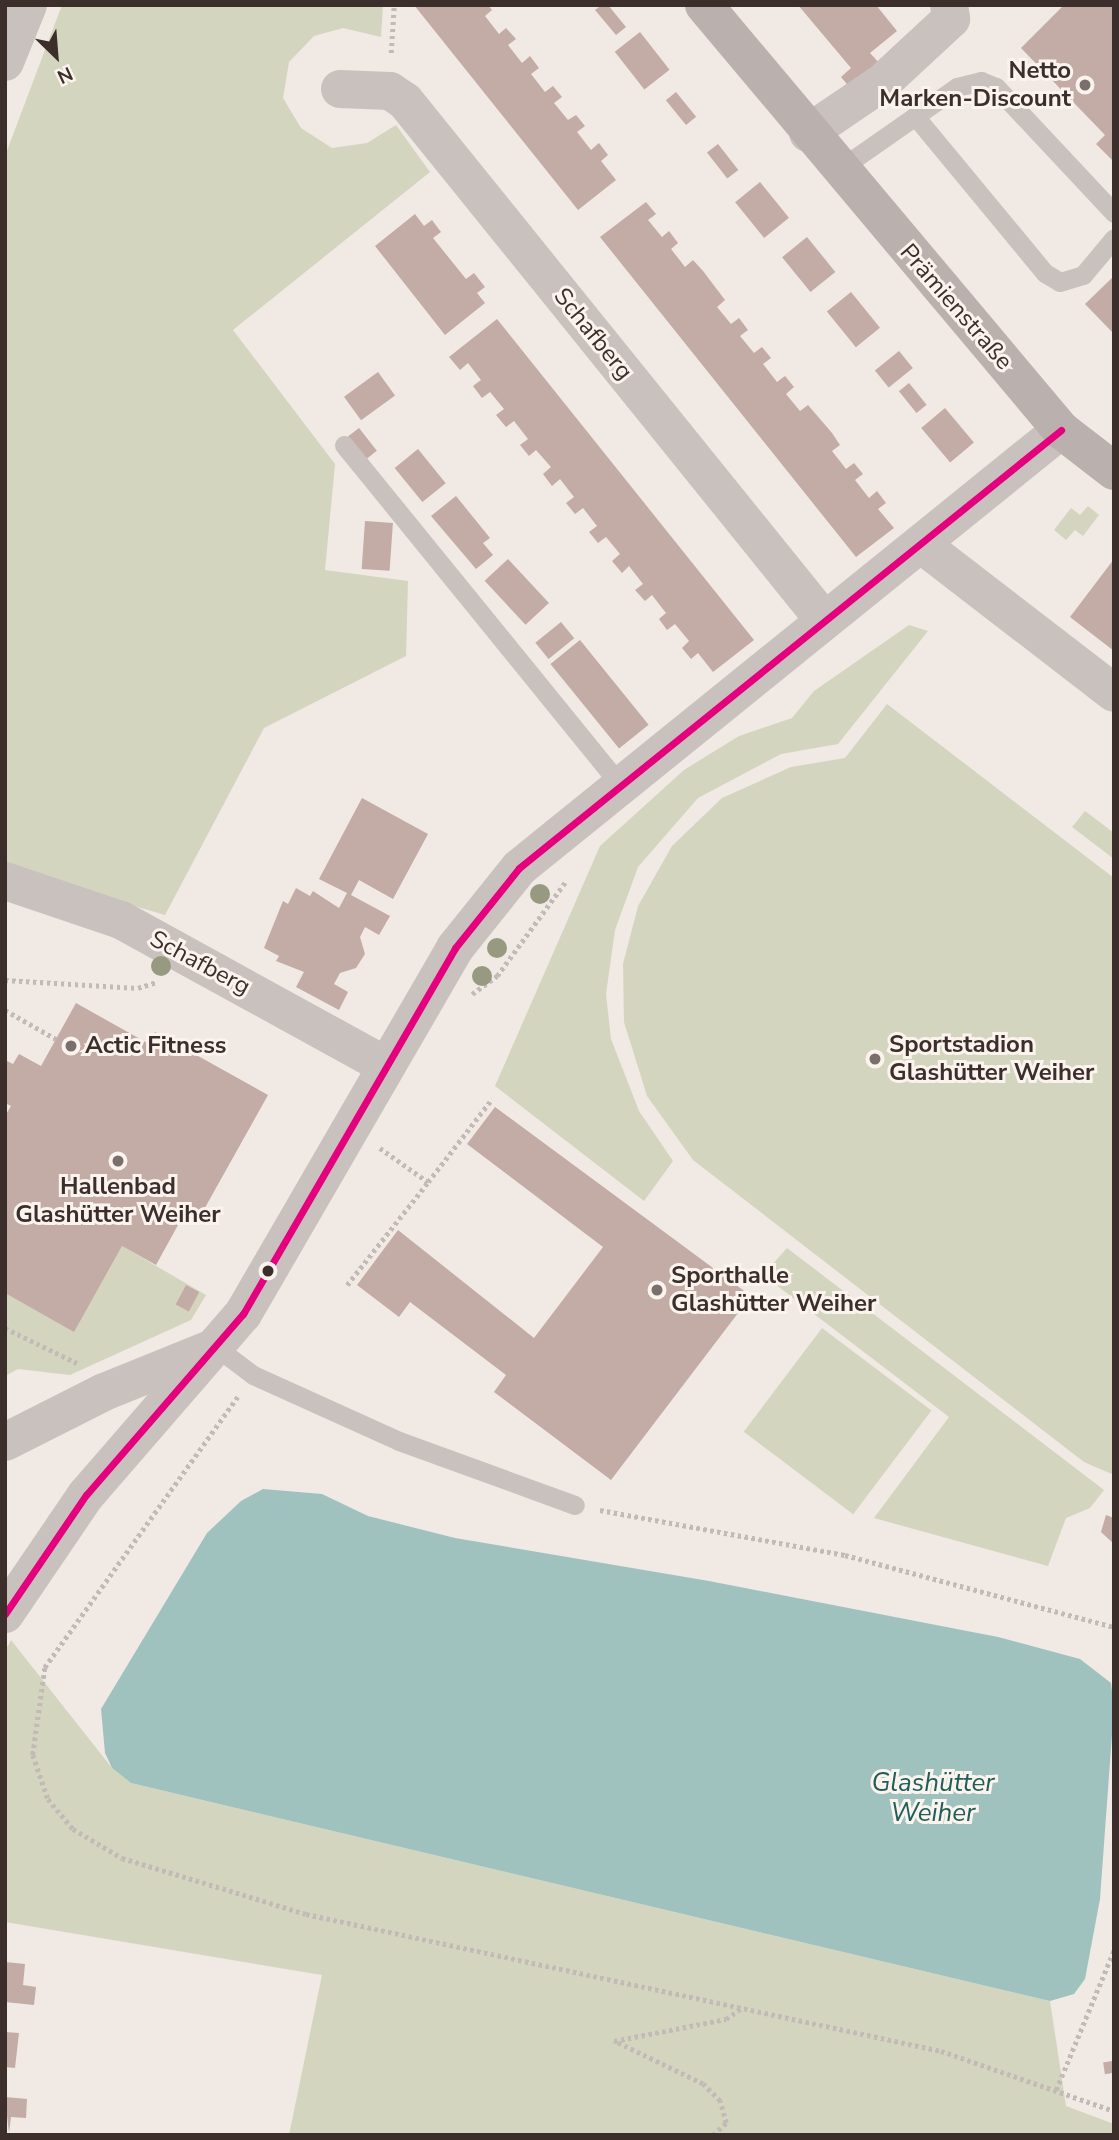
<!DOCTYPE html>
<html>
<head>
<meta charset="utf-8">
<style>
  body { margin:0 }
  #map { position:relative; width:1119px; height:2140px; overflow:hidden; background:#f0e9e4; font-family:"Nunito Sans",sans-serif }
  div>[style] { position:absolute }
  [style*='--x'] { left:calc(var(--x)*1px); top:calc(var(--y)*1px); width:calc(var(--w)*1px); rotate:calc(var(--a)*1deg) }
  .green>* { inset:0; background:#d4d5be; transform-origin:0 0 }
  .water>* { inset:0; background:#a0c2be }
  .building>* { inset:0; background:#c3aba6; transform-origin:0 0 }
  .path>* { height:4.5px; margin-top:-2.25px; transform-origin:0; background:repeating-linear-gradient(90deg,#c2bab6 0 3.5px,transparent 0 7px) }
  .lane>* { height:19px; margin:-9.5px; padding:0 9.5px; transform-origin:9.5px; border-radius:9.5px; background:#c9c1bd }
  .street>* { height:38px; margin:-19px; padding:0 19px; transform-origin:19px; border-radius:19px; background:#c9c1bd }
  .secondary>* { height:38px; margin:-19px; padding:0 19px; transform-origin:19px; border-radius:19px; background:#bab1ae }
  .bus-1>* { height:7px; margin:-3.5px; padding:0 3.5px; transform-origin:3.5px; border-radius:3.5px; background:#e5007d }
  .trees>* { width:20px; height:20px; margin:-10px; border-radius:50%; background:#979a80 }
  .dots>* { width:19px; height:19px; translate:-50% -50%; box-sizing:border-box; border:4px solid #fbf3ed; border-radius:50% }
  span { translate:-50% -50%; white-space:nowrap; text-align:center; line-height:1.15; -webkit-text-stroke:6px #fbf3ed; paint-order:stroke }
  .poi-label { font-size:24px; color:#3b2e2b; font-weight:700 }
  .right { translate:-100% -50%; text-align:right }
  .left { translate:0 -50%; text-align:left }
  .street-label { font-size:24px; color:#3b2e2b }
  .water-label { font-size:26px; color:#1f5e59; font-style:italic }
  .frame { position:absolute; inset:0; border:7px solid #3b2e2b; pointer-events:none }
  .north { position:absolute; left:21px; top:21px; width:70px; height:70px; -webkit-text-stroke:5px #fbf3ed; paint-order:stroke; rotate:155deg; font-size:19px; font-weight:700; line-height:28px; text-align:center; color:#3b2e2b }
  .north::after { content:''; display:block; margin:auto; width:24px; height:32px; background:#3b2e2b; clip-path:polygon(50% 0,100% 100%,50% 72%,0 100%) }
</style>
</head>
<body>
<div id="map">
  <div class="green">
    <div style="clip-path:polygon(62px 5px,383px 5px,381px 37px,343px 28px,314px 36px,289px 62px,283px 98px,301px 128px,332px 148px,367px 143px,396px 125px,430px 172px,233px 330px,335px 464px,325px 570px,408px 581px,406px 656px,264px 728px,165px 915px,5px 868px,5px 156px)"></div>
    <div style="clip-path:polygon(1088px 506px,1099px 515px,1083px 536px,1075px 530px,1066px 540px,1054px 530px,1071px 508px,1080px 515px)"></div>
    <div style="clip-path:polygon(909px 625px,928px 631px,838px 744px,781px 754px,698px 798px,638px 867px,615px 930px,606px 994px,611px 1039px,639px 1111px,673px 1161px,644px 1201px,495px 1086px,600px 846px,684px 770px,739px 736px,792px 718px,814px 691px)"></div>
    <div style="clip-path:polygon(887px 704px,1114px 878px,1114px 1475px,1084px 1462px,693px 1160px,647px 1096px,624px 1022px,623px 964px,638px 906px,672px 846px,722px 798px,791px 767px,845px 758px)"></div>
    <div style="clip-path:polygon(1085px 811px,1114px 833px,1114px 859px,1072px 827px)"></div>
    <div style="clip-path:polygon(122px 1246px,206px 1295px,191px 1320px,70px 1375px,18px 1369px,5px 1376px,5px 1293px,74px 1331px)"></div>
    <div style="clip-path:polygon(787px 1248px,1104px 1490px,1090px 1508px,1066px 1518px,1048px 1566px,874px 1518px,949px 1417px,763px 1275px)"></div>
    <div style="left:822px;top:1328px;width:137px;height:130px;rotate:37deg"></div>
    <div style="clip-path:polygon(11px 1640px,112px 1768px,131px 1783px,1050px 2001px,1066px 2106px,1114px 2124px,1114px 2135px,289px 2135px,322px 1975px,5px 1922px,5px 1651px)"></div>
  </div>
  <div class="water">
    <div style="clip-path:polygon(263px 1489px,322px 1494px,368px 1516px,455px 1538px,709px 1581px,998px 1637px,1080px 1659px,1111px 1683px,1114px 1707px,1100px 1899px,1085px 1979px,1074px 1994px,1050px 2001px,131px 1783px,112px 1768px,105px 1753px,101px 1709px,207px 1533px,241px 1501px)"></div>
  </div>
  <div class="building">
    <div style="clip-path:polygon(414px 5px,488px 5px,492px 10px,485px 16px,499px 34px,506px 28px,516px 39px,508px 45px,522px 63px,530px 56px,539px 68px,531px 74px,545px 92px,553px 86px,562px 97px,554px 103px,568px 120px,576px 115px,585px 126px,577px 132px,591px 150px,599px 143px,608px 155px,601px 161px,616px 180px,578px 210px)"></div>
    <div style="clip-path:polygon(602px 5px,608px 5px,626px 27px,616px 35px,595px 10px)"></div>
    <div style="clip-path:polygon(798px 5px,876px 5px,897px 31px,870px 53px,881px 65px,851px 89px,841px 77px,851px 68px)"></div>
    <div style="clip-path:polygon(1064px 5px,1114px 5px,1114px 162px,1096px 144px,1105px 135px,1021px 48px)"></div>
    <div style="left:640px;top:32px;width:48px;height:32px;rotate:52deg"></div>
    <div style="left:676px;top:92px;width:32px;height:13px;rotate:51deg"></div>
    <div style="left:718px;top:144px;width:33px;height:14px;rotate:52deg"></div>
    <div style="left:760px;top:182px;width:46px;height:32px;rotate:51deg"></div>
    <div style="clip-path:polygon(646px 202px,656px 214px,648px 220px,662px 237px,669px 231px,678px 243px,671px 249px,685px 267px,693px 260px,703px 271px,725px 300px,717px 307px,731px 324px,739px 318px,748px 330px,740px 336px,754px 353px,762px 347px,771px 358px,763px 364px,777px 382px,785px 376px,794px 387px,786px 394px,800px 411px,808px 405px,832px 433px,840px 445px,832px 451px,846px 469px,854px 463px,863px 474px,855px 480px,869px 498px,877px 491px,886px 503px,878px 509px,894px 528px,856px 557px,600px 237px)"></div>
    <div style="clip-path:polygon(415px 214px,424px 226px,432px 220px,441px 232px,433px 238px,466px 279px,474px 273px,485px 287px,477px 293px,485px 303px,445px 335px,375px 246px)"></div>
    <div style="left:807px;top:237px;width:45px;height:32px;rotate:51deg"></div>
    <div style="clip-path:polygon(1114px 276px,1114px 334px,1085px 304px)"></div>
    <div style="left:851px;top:292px;width:46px;height:31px;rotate:51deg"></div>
    <div style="clip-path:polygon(497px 319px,754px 640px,713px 672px,698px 653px,691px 659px,682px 648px,689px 641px,675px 624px,667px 630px,659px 619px,666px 613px,652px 595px,645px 601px,635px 590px,643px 584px,629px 566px,622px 573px,612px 561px,620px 554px,606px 537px,598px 543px,589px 532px,597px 526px,583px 508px,575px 514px,566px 503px,574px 497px,560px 479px,552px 486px,543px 474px,551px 467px,536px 450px,529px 456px,520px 445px,528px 439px,514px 421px,506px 427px,496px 415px,504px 409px,490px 392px,482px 398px,473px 386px,481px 380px,468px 363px,460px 370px,449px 357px)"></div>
    <div style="left:899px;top:351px;width:22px;height:31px;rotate:51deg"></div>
    <div style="left:378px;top:372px;width:29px;height:42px;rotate:54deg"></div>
    <div style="left:909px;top:383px;width:28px;height:13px;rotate:51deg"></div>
    <div style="left:945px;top:408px;width:45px;height:31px;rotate:50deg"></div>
    <div style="left:359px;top:428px;width:29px;height:14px;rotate:52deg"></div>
    <div style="left:418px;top:449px;width:44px;height:30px;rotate:51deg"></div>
    <div style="clip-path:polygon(456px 496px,490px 538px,483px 543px,493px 555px,476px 569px,431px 516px)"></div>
    <div style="left:365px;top:521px;width:28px;height:48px;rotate:4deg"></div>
    <div style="left:508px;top:559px;width:60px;height:32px;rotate:47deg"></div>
    <div style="clip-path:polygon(1114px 559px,1114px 651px,1070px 617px)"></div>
    <div style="left:561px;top:622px;width:21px;height:33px;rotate:51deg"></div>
    <div style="left:580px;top:640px;width:109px;height:38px;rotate:51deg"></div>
    <div style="clip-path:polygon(362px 798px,428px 834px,393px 899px,359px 880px,351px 895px,390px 916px,379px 935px,365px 927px,360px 937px,365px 954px,356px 968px,340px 973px,334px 984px,348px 992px,339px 1010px,296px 987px,304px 972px,276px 961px,279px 956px,264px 948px,283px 901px,288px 904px,296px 888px,310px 896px,313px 891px,339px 908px,347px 893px,319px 879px)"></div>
    <div style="clip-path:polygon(76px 1003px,149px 1044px,155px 1032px,268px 1095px,202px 1213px,189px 1205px,156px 1265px,122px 1246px,74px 1332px,5px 1293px,5px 1116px,11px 1106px,5px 1103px,5px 1060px,13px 1064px,19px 1054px,41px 1066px)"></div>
    <div style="clip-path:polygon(495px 1107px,751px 1296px,611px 1480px,494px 1392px,506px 1375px,410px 1302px,399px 1317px,357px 1285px,398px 1230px,534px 1338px,603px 1247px,467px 1144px)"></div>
    <div style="left:186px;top:1285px;width:15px;height:22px;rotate:28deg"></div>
    <div style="clip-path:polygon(1106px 1515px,1114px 1518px,1114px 1544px,1101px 1532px)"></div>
    <div style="clip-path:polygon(5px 1962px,25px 1964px,23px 1985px,36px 1987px,34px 2005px,5px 2002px)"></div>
    <div style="clip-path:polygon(5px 2032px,19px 2033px,15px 2068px,5px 2067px)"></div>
    <div style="left:1112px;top:2061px;width:12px;height:9px;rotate:81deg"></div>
    <div style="clip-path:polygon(5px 2097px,27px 2099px,26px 2118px,11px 2117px,9px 2133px)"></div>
  </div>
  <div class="path">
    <div style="--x:391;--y:53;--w:48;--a:-86.4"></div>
    <div style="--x:5;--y:980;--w:133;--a:3.4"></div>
    <div style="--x:138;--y:988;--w:20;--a:-18"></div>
    <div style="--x:472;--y:994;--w:31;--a:-36"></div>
    <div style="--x:497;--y:976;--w:117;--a:-54"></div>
    <div style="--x:5;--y:1010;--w:59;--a:29.6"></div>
    <div style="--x:380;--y:1148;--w:59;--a:35.3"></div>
    <div style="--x:428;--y:1182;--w:105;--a:-52.4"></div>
    <div style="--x:347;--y:1285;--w:131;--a:-51.8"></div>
    <div style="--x:5;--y:1328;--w:80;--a:25.9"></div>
    <div style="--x:238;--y:1397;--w:333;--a:125.5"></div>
    <div style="--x:45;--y:1668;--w:88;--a:97.9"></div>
    <div style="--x:33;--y:1755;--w:46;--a:71.2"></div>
    <div style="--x:48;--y:1799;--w:39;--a:50"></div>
    <div style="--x:73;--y:1829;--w:57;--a:30.6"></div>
    <div style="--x:122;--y:1858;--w:192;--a:16.9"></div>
    <div style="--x:306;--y:1914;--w:650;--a:12.17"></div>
    <div style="--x:941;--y:2051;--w:183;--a:19.1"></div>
    <div style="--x:600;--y:1510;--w:249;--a:10.4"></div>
    <div style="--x:845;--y:1555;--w:278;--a:15"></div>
    <div style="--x:1056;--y:2090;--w:152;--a:-67.5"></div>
    <div style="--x:713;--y:2135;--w:18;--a:-43"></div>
    <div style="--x:726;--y:2123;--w:23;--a:-105"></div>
    <div style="--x:720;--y:2101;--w:24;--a:-135"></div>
    <div style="--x:703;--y:2084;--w:99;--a:-154.2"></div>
    <div style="--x:614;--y:2041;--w:114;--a:-11.1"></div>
    <div style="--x:726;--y:2019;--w:19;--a:-35"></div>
  </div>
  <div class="lane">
    <div style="--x:915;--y:116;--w:204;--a:50.4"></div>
    <div style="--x:1045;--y:273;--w:17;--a:31"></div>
    <div style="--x:1060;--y:282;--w:24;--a:-17"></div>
    <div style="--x:1083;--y:275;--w:48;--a:-50"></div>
    <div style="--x:838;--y:170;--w:145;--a:-34.9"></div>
    <div style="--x:957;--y:87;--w:25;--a:-14"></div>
    <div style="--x:981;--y:81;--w:16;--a:22"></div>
    <div style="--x:996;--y:87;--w:173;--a:46.9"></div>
    <div style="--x:344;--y:445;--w:438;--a:50.9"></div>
    <div style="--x:216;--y:1347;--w:46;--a:37.1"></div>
    <div style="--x:253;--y:1375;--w:160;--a:24.3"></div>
    <div style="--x:399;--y:1441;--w:187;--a:20"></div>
  </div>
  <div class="street">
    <div style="--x:5;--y:62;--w:61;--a:-68"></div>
    <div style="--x:340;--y:89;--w:50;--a:2.3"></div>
    <div style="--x:390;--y:91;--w:18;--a:34"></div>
    <div style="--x:405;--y:101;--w:667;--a:51.09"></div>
    <div style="--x:808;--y:133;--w:91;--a:-34.2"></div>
    <div style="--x:883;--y:82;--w:93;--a:-42.8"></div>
    <div style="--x:951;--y:19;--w:14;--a:-98"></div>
    <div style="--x:922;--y:545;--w:242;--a:37.6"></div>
    <div style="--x:5;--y:881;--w:122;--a:18.6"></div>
    <div style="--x:121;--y:920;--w:301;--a:28.8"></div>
    <div style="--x:5;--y:1442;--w:111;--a:-26.8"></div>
    <div style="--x:104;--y:1392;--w:112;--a:-22"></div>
    <div style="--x:5;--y:1614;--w:144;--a:-55.8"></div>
    <div style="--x:86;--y:1495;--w:240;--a:-49.1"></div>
    <div style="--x:243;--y:1314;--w:423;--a:-59.9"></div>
    <div style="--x:455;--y:948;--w:102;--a:-51.3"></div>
    <div style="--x:519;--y:868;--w:697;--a:-38.94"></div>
  </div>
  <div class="secondary">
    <div style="--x:704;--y:5;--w:555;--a:49.97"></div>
    <div style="--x:1061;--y:430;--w:67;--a:37.7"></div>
  </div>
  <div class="bus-1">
    <div style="--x:5;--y:1614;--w:144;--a:-55.8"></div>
    <div style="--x:86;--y:1495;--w:240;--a:-49.1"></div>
    <div style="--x:243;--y:1314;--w:423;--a:-59.9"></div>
    <div style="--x:455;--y:948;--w:102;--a:-51.3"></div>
    <div style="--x:519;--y:868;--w:697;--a:-38.94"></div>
  </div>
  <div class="trees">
    <div style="left:540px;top:894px"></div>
    <div style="left:497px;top:948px"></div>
    <div style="left:161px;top:966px"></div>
    <div style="left:482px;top:976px"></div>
  </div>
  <div class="dots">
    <div style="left:1085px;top:85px;background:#7a6f6c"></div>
    <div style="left:71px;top:1046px;background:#7a6f6c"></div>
    <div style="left:875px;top:1059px;background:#7a6f6c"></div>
    <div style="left:118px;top:1161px;background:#7a6f6c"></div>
    <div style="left:268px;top:1271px;background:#3b2e2b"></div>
    <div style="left:657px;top:1290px;background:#7a6f6c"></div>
  </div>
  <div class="poi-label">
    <span class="right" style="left:1071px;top:85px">Netto<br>Marken-Discount</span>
    <span class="left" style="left:889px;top:1059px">Sportstadion<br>Glashütter Weiher</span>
    <span class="left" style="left:85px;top:1046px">Actic Fitness</span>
    <span style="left:118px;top:1201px">Hallenbad<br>Glashütter Weiher</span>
    <span class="left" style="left:671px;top:1290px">Sporthalle<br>Glashütter Weiher</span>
  </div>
  <div class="street-label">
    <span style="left:956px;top:307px;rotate:49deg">Prämienstraße</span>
    <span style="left:593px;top:334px;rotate:51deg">Schafberg</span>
    <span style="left:200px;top:963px;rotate:28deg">Schafberg</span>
  </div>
  <div class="water-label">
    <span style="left:933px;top:1798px">Glashütter<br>Weiher</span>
  </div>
  <div class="frame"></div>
  <div class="north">N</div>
</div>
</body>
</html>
